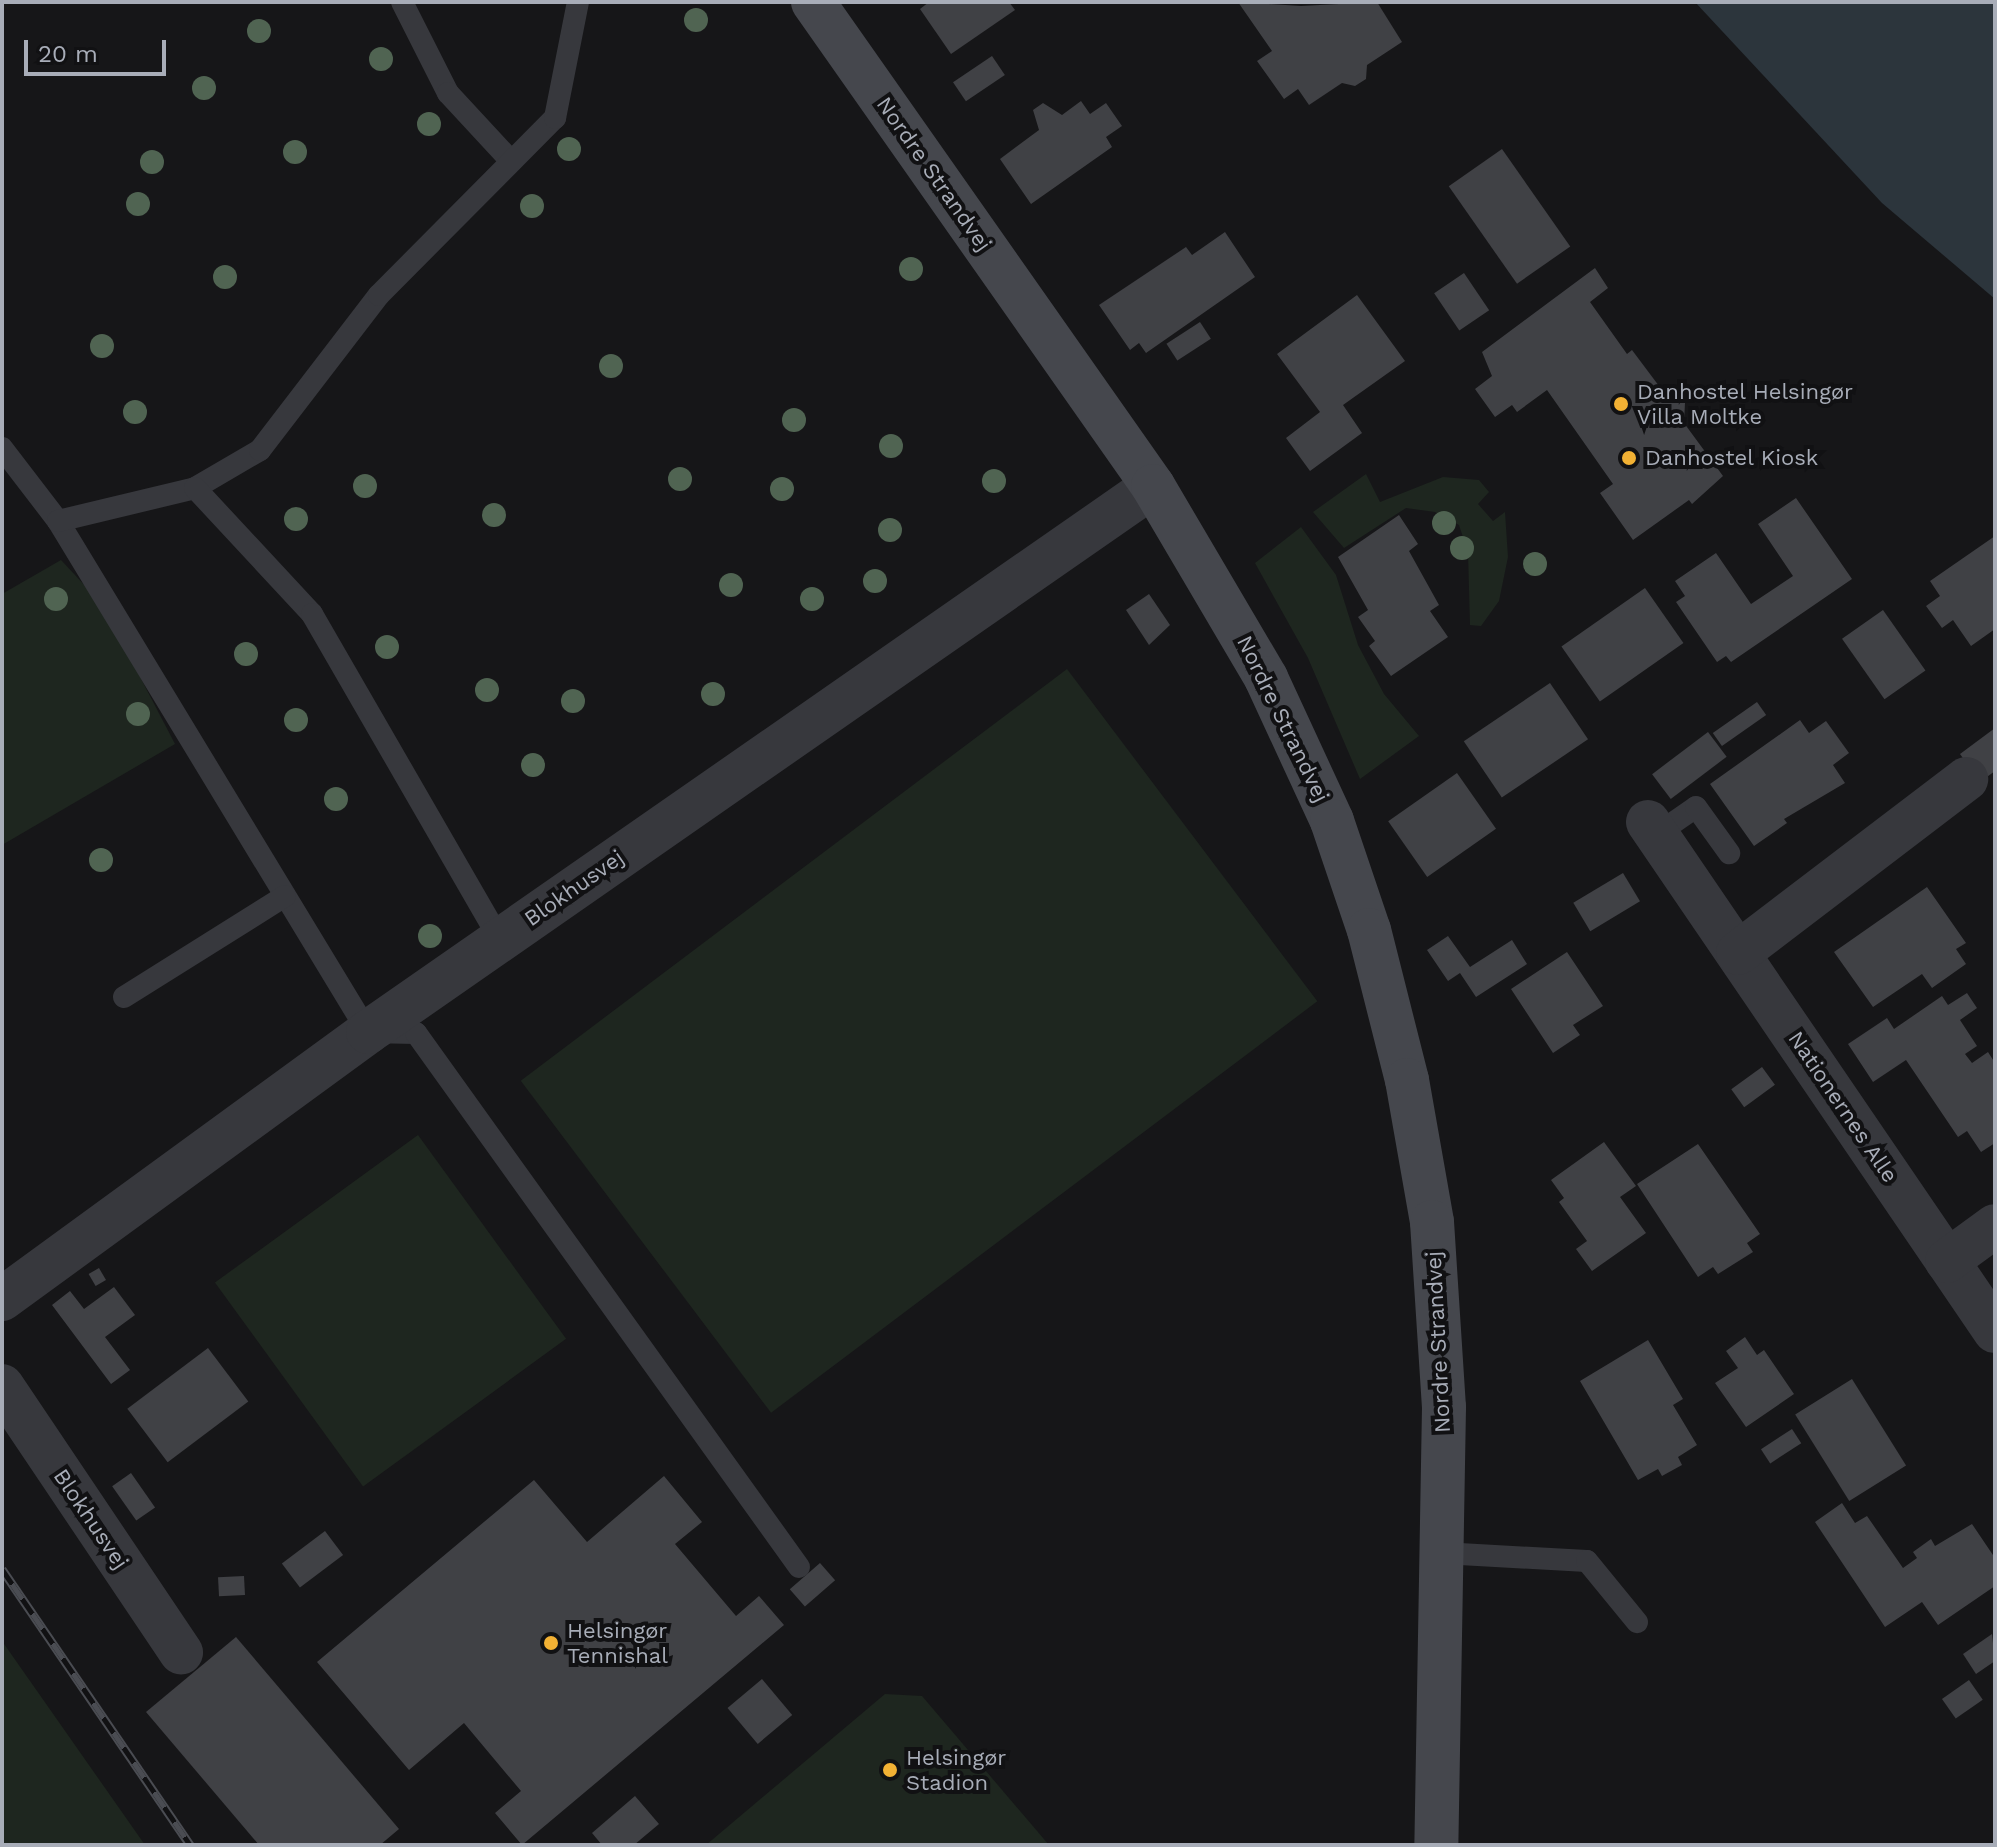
<!DOCTYPE html>
<html>
<head>
<meta charset="utf-8">
<style>
  body { margin:0 }
  #map { position:relative; width:1997px; height:1847px; overflow:hidden; background:#161618; font-family:"Work Sans",sans-serif }
  div>[style] { position:absolute }
  [style*='--x'] { left:calc(var(--x)*1px); top:calc(var(--y)*1px); width:calc(var(--w)*1px); rotate:calc(var(--a)*1deg) }
  .green>* { inset:0; background:#1e261f; transform-origin:0 0 }
  .water>* { inset:0; background:#2c353c }
  .building>* { inset:0; background:#404145; transform-origin:0 0 }
  .service>* { height:22px; margin:-11px; padding:0 11px; transform-origin:11px; border-radius:11px; background:#37383d }
  .minor>* { height:44px; margin:-22px; padding:0 22px; transform-origin:22px; border-radius:22px; background:#37383d }
  .secondary>* { height:44px; margin:-22px; padding:0 22px; transform-origin:22px; border-radius:22px; background:#45474d }
  .rail>* { height:9px; margin-top:-4.5px; transform-origin:0; background:repeating-linear-gradient(90deg,#111113 0 18px,#4a4c52 0 36px); box-sizing:border-box; border-block:2px solid #4a4c52 }
  .trees>* { width:24px; height:24px; margin:-12px; border-radius:50%; background:#506452 }
  .dots>* { width:22px; height:22px; translate:-50% -50%; box-sizing:border-box; border:4px solid #111113; border-radius:50% }
  span { translate:-50% -50%; white-space:nowrap; text-align:center; line-height:1.15; -webkit-text-stroke:8px #111113; paint-order:stroke }
  .street-label { font-size:22px; color:#a8adb8 }
  .poi-label { font-size:22px; color:#a8adb8 }
  .left { translate:0 -50%; text-align:left }
  .frame { position:absolute; inset:0; border:4px solid #a8adb8; pointer-events:none }
  .scale { position:absolute; left:24px; top:40px; width:142px; height:36px; box-sizing:border-box; border:4px solid #a8adb8; border-top:0; padding-left:10px; font-size:24px; line-height:28px; white-space:nowrap; color:#a8adb8; -webkit-text-stroke:6px #111113; paint-order:stroke }
</style>
</head>
<body>
<div id="map">
  <div class="green">
    <div style="clip-path:polygon(1366px 474px,1380px 502px,1443px 477px,1479px 480px,1489px 492px,1478px 504px,1493px 521px,1505px 512px,1508px 557px,1499px 601px,1481px 626px,1470px 625px,1468px 552px,1459px 525px,1435px 512px,1406px 508px,1344px 548px,1313px 512px)"></div>
    <div style="clip-path:polygon(1301px 527px,1336px 575px,1358px 645px,1384px 694px,1419px 736px,1360px 779px,1308px 658px,1255px 563px)"></div>
    <div style="clip-path:polygon(61px 560px,102px 604px,175px 744px,2px 845px,2px 594px)"></div>
    <div style="left:1067px;top:669px;width:416px;height:684px;rotate:53deg"></div>
    <div style="left:418px;top:1135px;width:252px;height:251px;rotate:54deg"></div>
    <div style="clip-path:polygon(2px 1641px,145px 1845px,2px 1845px)"></div>
    <div style="clip-path:polygon(885px 1694px,922px 1696px,1049px 1845px,706px 1845px)"></div>
  </div>
  <div class="water">
    <div style="clip-path:polygon(1695px 2px,1995px 2px,1995px 299px,1882px 203px)"></div>
  </div>
  <div class="building">
    <div style="clip-path:polygon(929px 2px,1009px 2px,1015px 10px,951px 54px,920px 9px)"></div>
    <div style="clip-path:polygon(1238px 2px,1301px 6px,1377px 2px,1402px 42px,1367px 65px,1366px 79px,1355px 86px,1342px 83px,1309px 105px,1298px 89px,1284px 99px,1257px 61px,1272px 51px)"></div>
    <div style="left:992px;top:56px;width:23px;height:47px;rotate:56deg"></div>
    <div style="clip-path:polygon(1081px 101px,1090px 114px,1106px 103px,1122px 126px,1106px 137px,1112px 147px,1031px 204px,1000px 159px,1039px 130px,1033px 110px,1043px 103px,1062px 115px)"></div>
    <div style="left:1502px;top:149px;width:119px;height:65px;rotate:55deg"></div>
    <div style="clip-path:polygon(1225px 232px,1255px 277px,1146px 353px,1139px 343px,1130px 350px,1099px 305px,1186px 247px,1192px 255px)"></div>
    <div style="clip-path:polygon(1595px 268px,1608px 288px,1590px 302px,1627px 354px,1632px 350px,1662px 390px,1685px 403px,1684px 423px,1723px 476px,1692px 504px,1689px 500px,1633px 540px,1600px 493px,1613px 484px,1547px 390px,1517px 412px,1512px 405px,1495px 417px,1475px 389px,1492px 376px,1482px 352px)"></div>
    <div style="left:1464px;top:273px;width:45px;height:36px;rotate:56deg"></div>
    <div style="clip-path:polygon(1357px 295px,1405px 361px,1343px 405px,1362px 433px,1310px 471px,1286px 438px,1320px 412px,1277px 354px)"></div>
    <div style="left:1200px;top:322px;width:20px;height:40px;rotate:57deg"></div>
    <div style="clip-path:polygon(1796px 498px,1852px 579px,1731px 662px,1726px 656px,1717px 662px,1676px 602px,1685px 596px,1675px 581px,1716px 553px,1751px 604px,1793px 576px,1758px 524px)"></div>
    <div style="clip-path:polygon(1399px 515px,1418px 544px,1409px 551px,1439px 605px,1430px 611px,1448px 637px,1391px 676px,1369px 646px,1375px 641px,1358px 617px,1368px 610px,1338px 557px)"></div>
    <div style="clip-path:polygon(1995px 536px,1995px 629px,1971px 646px,1953px 620px,1942px 628px,1926px 606px,1940px 596px,1930px 581px)"></div>
    <div style="left:1645px;top:588px;width:67px;height:102px;rotate:55deg"></div>
    <div style="clip-path:polygon(1149px 594px,1170px 625px,1149px 645px,1126px 610px)"></div>
    <div style="left:1883px;top:610px;width:74px;height:50px;rotate:55deg"></div>
    <div style="left:1550px;top:683px;width:68px;height:104px;rotate:56deg"></div>
    <div style="left:1757px;top:702px;width:16px;height:54px;rotate:55deg"></div>
    <div style="clip-path:polygon(1800px 720px,1809px 733px,1826px 721px,1849px 753px,1833px 765px,1845px 783px,1784px 819px,1787px 823px,1754px 846px,1710px 784px)"></div>
    <div style="clip-path:polygon(1995px 728px,1995px 771px,1980px 782px,1960px 754px)"></div>
    <div style="left:1708px;top:732px;width:31px;height:70px;rotate:53deg"></div>
    <div style="left:1457px;top:773px;width:68px;height:84px;rotate:55deg"></div>
    <div style="left:1623px;top:873px;width:33px;height:58px;rotate:59deg"></div>
    <div style="clip-path:polygon(1927px 887px,1966px 943px,1956px 949px,1966px 964px,1932px 988px,1922px 974px,1873px 1007px,1834px 952px)"></div>
    <div style="clip-path:polygon(1448px 936px,1470px 967px,1512px 940px,1527px 964px,1476px 997px,1460px 973px,1448px 981px,1427px 950px)"></div>
    <div style="clip-path:polygon(1567px 952px,1603px 1006px,1573px 1025px,1580px 1035px,1553px 1053px,1511px 989px)"></div>
    <div style="clip-path:polygon(1967px 993px,1977px 1008px,1960px 1020px,1977px 1046px,1965px 1054px,1972px 1063px,1988px 1052px,1995px 1063px,1995px 1143px,1981px 1152px,1967px 1131px,1958px 1137px,1906px 1060px,1873px 1082px,1848px 1044px,1887px 1018px,1894px 1029px,1942px 996px,1948px 1005px)"></div>
    <div style="left:1762px;top:1067px;width:22px;height:38px;rotate:54deg"></div>
    <div style="clip-path:polygon(1604px 1142px,1636px 1186px,1620px 1197px,1646px 1233px,1592px 1271px,1576px 1249px,1587px 1241px,1559px 1202px,1564px 1198px,1551px 1180px)"></div>
    <div style="clip-path:polygon(1698px 1144px,1760px 1234px,1747px 1243px,1753px 1252px,1718px 1274px,1713px 1267px,1698px 1277px,1637px 1184px)"></div>
    <div style="left:99px;top:1268px;width:14px;height:12px;rotate:60deg"></div>
    <div style="clip-path:polygon(114px 1287px,135px 1315px,105px 1337px,130px 1370px,111px 1384px,52px 1305px,70px 1291px,84px 1309px)"></div>
    <div style="clip-path:polygon(1745px 1337px,1757px 1355px,1764px 1350px,1794px 1394px,1746px 1427px,1715px 1383px,1738px 1368px,1726px 1351px)"></div>
    <div style="clip-path:polygon(1648px 1340px,1683px 1399px,1673px 1405px,1697px 1445px,1678px 1457px,1682px 1465px,1662px 1476px,1658px 1469px,1638px 1480px,1580px 1381px)"></div>
    <div style="left:208px;top:1348px;width:67px;height:101px;rotate:53deg"></div>
    <div style="left:1852px;top:1379px;width:102px;height:67px;rotate:58deg"></div>
    <div style="left:1792px;top:1429px;width:17px;height:37px;rotate:57deg"></div>
    <div style="left:131px;top:1473px;width:42px;height:23px;rotate:55deg"></div>
    <div style="clip-path:polygon(664px 1476px,702px 1522px,675px 1544px,736px 1616px,759px 1596px,784px 1625px,522px 1845px,495px 1813px,521px 1791px,464px 1723px,409px 1770px,317px 1662px,534px 1480px,587px 1542px)"></div>
    <div style="clip-path:polygon(1842px 1503px,1855px 1523px,1867px 1516px,1903px 1568px,1917px 1558px,1913px 1552px,1931px 1539px,1935px 1546px,1972px 1524px,1995px 1558px,1995px 1586px,1938px 1625px,1922px 1602px,1885px 1627px,1815px 1522px)"></div>
    <div style="left:325px;top:1531px;width:30px;height:54px;rotate:53deg"></div>
    <div style="left:820px;top:1563px;width:23px;height:40px;rotate:49deg"></div>
    <div style="left:244px;top:1576px;width:19px;height:26px;rotate:87deg"></div>
    <div style="clip-path:polygon(1992px 1634px,1995px 1661px,1976px 1674px,1963px 1654px)"></div>
    <div style="clip-path:polygon(236px 1637px,399px 1829px,380px 1845px,259px 1845px,146px 1712px)"></div>
    <div style="left:762px;top:1679px;width:47px;height:45px;rotate:50deg"></div>
    <div style="left:1969px;top:1680px;width:24px;height:33px;rotate:55deg"></div>
    <div style="clip-path:polygon(635px 1796px,659px 1824px,634px 1845px,602px 1845px,592px 1833px)"></div>
  </div>
  <div class="service">
    <div style="--x:402;--y:2;--w:102;--a:63.2"></div>
    <div style="--x:448;--y:93;--w:93;--a:47.2"></div>
    <div style="--x:2;--y:448;--w:92;--a:52.5"></div>
    <div style="--x:58;--y:521;--w:598;--a:58.76"></div>
    <div style="--x:368;--y:1032;--w:48;--a:1.2"></div>
    <div style="--x:416;--y:1033;--w:657;--a:54.35"></div>
    <div style="--x:195;--y:488;--w:75;--a:-30.3"></div>
    <div style="--x:260;--y:450;--w:195;--a:-52.5"></div>
    <div style="--x:379;--y:295;--w:250;--a:-45.2"></div>
    <div style="--x:555;--y:118;--w:118;--a:-78.8"></div>
    <div style="--x:58;--y:521;--w:141;--a:-13.5"></div>
    <div style="--x:195;--y:488;--w:172;--a:47.1"></div>
    <div style="--x:312;--y:614;--w:376;--a:60"></div>
    <div style="--x:1657;--y:834;--w:47;--a:-34.7"></div>
    <div style="--x:1696;--y:807;--w:57;--a:54.3"></div>
    <div style="--x:124;--y:997;--w:190;--a:-32.1"></div>
    <div style="--x:1442;--y:1553;--w:145;--a:3.2"></div>
    <div style="--x:1587;--y:1561;--w:79;--a:50.7"></div>
  </div>
  <div class="minor">
    <div style="--x:1648;--y:822;--w:616;--a:55.72"></div>
    <div style="--x:1738;--y:953;--w:287;--a:-37.3"></div>
    <div style="--x:1947;--y:1261;--w:59;--a:-36.1"></div>
    <div style="--x:2;--y:1299;--w:453;--a:-36.1"></div>
    <div style="--x:368;--y:1032;--w:956;--a:-34.82"></div>
    <div style="--x:2;--y:1386;--w:321;--a:56.1"></div>
  </div>
  <div class="secondary">
    <div style="--x:813;--y:2;--w:591;--a:54.91"></div>
    <div style="--x:1153;--y:486;--w:223;--a:59.5"></div>
    <div style="--x:1266;--y:678;--w:157;--a:65.2"></div>
    <div style="--x:1332;--y:821;--w:115;--a:71.3"></div>
    <div style="--x:1369;--y:930;--w:155;--a:75.8"></div>
    <div style="--x:1407;--y:1080;--w:144;--a:80"></div>
    <div style="--x:1432;--y:1222;--w:185;--a:86.3"></div>
    <div style="--x:1444;--y:1407;--w:438;--a:91"></div>
  </div>
  <div class="rail">
    <div style="--x:2;--y:1569;--w:334;--a:55.7"></div>
  </div>
  <div class="trees">
    <div style="left:696px;top:20px"></div>
    <div style="left:259px;top:31px"></div>
    <div style="left:381px;top:59px"></div>
    <div style="left:204px;top:88px"></div>
    <div style="left:429px;top:124px"></div>
    <div style="left:569px;top:149px"></div>
    <div style="left:295px;top:152px"></div>
    <div style="left:152px;top:162px"></div>
    <div style="left:138px;top:204px"></div>
    <div style="left:532px;top:206px"></div>
    <div style="left:911px;top:269px"></div>
    <div style="left:225px;top:277px"></div>
    <div style="left:102px;top:346px"></div>
    <div style="left:611px;top:366px"></div>
    <div style="left:135px;top:412px"></div>
    <div style="left:794px;top:420px"></div>
    <div style="left:891px;top:446px"></div>
    <div style="left:680px;top:479px"></div>
    <div style="left:994px;top:481px"></div>
    <div style="left:365px;top:486px"></div>
    <div style="left:782px;top:489px"></div>
    <div style="left:494px;top:515px"></div>
    <div style="left:296px;top:519px"></div>
    <div style="left:1444px;top:523px"></div>
    <div style="left:890px;top:530px"></div>
    <div style="left:1462px;top:548px"></div>
    <div style="left:1535px;top:564px"></div>
    <div style="left:875px;top:581px"></div>
    <div style="left:731px;top:585px"></div>
    <div style="left:56px;top:599px"></div>
    <div style="left:812px;top:599px"></div>
    <div style="left:387px;top:647px"></div>
    <div style="left:246px;top:654px"></div>
    <div style="left:487px;top:690px"></div>
    <div style="left:713px;top:694px"></div>
    <div style="left:573px;top:701px"></div>
    <div style="left:138px;top:714px"></div>
    <div style="left:296px;top:720px"></div>
    <div style="left:533px;top:765px"></div>
    <div style="left:336px;top:799px"></div>
    <div style="left:101px;top:860px"></div>
    <div style="left:430px;top:936px"></div>
  </div>
  <div class="dots">
    <div style="left:1621px;top:404px;background:#f2b134"></div>
    <div style="left:1629px;top:458px;background:#f2b134"></div>
    <div style="left:551px;top:1643px;background:#f2b134"></div>
    <div style="left:890px;top:1770px;background:#f2b134"></div>
  </div>
  <div class="street-label">
    <span style="left:934px;top:174px;rotate:55deg">Nordre Strandvej</span>
    <span style="left:1283px;top:719px;rotate:64deg">Nordre Strandvej</span>
    <span style="left:574px;top:888px;rotate:-35deg">Blokhusvej</span>
    <span style="left:1843px;top:1107px;rotate:56deg">Nationernes Alle</span>
    <span style="left:1438px;top:1342px;rotate:-93deg">Nordre Strandvej</span>
    <span style="left:91px;top:1519px;rotate:56deg">Blokhusvej</span>
  </div>
  <div class="poi-label">
    <span class="left" style="left:1637px;top:404px">Danhostel Helsingør<br>Villa Moltke</span>
    <span class="left" style="left:1645px;top:458px">Danhostel Kiosk</span>
    <span class="left" style="left:567px;top:1643px">Helsingør<br>Tennishal</span>
    <span class="left" style="left:906px;top:1770px">Helsingør<br>Stadion</span>
  </div>
  <div class="frame"></div>
  <div class="scale">20 m</div>
</div>
</body>
</html>
